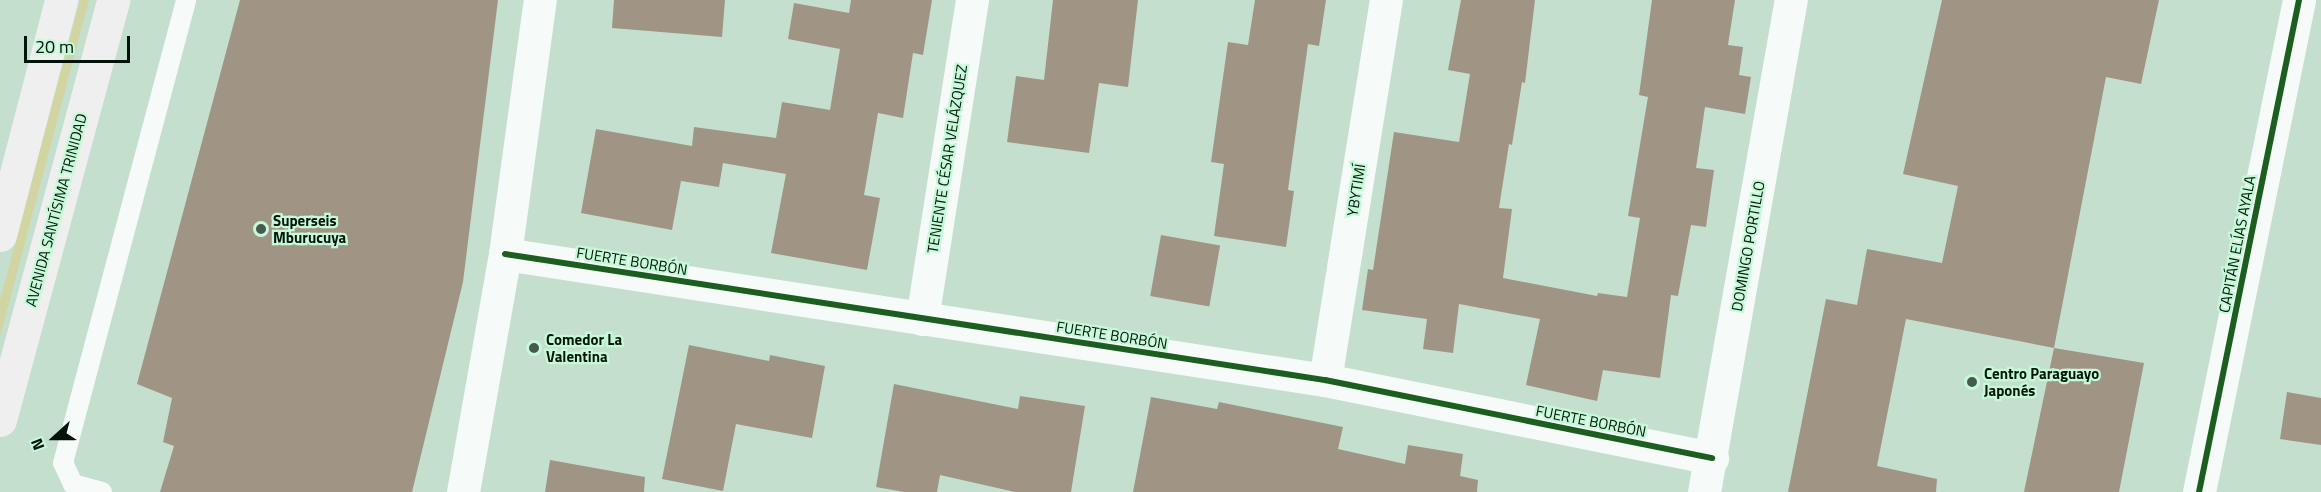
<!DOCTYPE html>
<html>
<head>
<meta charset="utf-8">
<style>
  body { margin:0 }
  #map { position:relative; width:2321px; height:492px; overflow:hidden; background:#c4dfce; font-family:"Titillium Web",sans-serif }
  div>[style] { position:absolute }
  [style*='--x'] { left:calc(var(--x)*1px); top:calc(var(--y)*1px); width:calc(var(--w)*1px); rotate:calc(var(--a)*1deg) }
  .green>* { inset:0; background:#d2d5a2 }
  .building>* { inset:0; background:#a09585; transform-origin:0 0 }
  .lane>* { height:20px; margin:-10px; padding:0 10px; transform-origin:10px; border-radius:10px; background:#f6faf8 }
  .street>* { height:33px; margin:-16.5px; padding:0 16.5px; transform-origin:16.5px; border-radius:16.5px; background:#f6faf8 }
  .primary>* { height:33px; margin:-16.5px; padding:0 16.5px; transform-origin:16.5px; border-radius:16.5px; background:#f0eff0 }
  .cycleway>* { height:6px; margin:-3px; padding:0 3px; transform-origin:3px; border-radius:3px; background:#1b5e20 }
  .dots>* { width:16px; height:16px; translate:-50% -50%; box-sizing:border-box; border:3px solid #c5f9d8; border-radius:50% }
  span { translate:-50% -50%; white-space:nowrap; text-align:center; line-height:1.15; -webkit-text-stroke:4.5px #c5f9d8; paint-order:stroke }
  .street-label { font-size:15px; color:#021409 }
  .poi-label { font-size:15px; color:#021409; font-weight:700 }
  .left { translate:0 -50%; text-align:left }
  .north { position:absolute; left:24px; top:408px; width:60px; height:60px; -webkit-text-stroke:4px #c5f9d8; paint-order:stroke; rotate:249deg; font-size:16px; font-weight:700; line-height:24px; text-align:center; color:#021409 }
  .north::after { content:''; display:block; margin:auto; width:21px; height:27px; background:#021409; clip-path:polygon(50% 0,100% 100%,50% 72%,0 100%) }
  .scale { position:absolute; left:24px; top:36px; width:106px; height:27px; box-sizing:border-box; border:3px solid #021409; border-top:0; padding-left:8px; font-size:18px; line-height:21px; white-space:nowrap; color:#021409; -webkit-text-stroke:4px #c5f9d8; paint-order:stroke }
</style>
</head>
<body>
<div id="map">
  <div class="green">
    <div style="clip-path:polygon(80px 0,89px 0,0 337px,0 300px)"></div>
  </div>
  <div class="building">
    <div style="clip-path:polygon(240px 0,498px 0,463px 282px,412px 492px,160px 492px,174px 446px,163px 442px,172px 398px,137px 384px)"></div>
    <div style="clip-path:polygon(614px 0,725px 0,722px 37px,612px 28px)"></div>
    <div style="clip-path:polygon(851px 0,932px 0,923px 55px,913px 53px,903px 118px,878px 113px,864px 195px,880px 198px,867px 270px,771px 253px,786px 174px,723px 163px,719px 187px,681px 181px,672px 230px,581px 213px,596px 129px,692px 146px,694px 127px,776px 138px,782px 102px,830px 110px,840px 49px,788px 39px,794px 3px,849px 13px)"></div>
    <div style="clip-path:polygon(1053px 0,1138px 0,1128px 87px,1099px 83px,1089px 153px,1007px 142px,1016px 76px,1044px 80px)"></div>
    <div style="clip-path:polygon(1255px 0,1326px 0,1319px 46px,1308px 44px,1288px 190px,1294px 191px,1286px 247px,1214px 236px,1224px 164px,1211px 162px,1228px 42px,1248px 45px)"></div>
    <div style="clip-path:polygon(1461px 0,1535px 0,1525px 83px,1522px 82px,1512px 145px,1509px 144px,1499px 208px,1512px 209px,1503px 278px,1597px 296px,1598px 293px,1627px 297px,1640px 218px,1628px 216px,1648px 97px,1639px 95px,1652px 0,1735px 0,1728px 45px,1743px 47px,1739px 75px,1751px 77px,1745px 114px,1705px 107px,1696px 168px,1714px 170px,1706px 227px,1691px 225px,1678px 296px,1671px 295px,1660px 378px,1603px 370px,1597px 401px,1526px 385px,1540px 319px,1459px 304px,1453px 353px,1423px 349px,1427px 319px,1362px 310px,1368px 269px,1373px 270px,1394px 132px,1459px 142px,1470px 74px,1448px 70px)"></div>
    <div style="clip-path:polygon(1942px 0,2159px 0,2141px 84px,2106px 77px,2054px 348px,1906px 319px,1877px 466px,1937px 479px,1936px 492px,1788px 492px,1826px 299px,1857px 305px,1867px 249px,1942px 263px,1958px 186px,1903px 174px)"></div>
    <div style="left:1161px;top:235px;width:60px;height:62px;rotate:10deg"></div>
    <div style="clip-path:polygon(689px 345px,769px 361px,770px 355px,825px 366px,812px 438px,736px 424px,723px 491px,662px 479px)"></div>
    <div style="clip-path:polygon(2054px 348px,2144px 363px,2119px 492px,2024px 492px)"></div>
    <div style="clip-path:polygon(894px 384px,1018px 409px,1020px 396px,1085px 406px,1071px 492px,1015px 492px,940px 475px,937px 492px,904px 492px,876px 487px)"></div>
    <div style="clip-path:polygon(2287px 392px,2321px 398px,2321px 445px,2280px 439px)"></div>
    <div style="clip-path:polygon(1151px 397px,1217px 409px,1219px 402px,1343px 427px,1338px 449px,1405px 464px,1408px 445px,1463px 454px,1460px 476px,1478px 480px,1477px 492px,1133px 492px)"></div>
    <div style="clip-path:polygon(550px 460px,645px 477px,644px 492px,545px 492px)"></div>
  </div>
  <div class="lane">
    <div style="--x:102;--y:492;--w:30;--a:-165"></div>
    <div style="--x:73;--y:484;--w:23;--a:-115"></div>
    <div style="--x:63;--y:463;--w:479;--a:-75.1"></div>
  </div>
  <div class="street">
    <div style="--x:505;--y:254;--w:830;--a:8.74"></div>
    <div style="--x:1325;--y:380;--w:395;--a:11.4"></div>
    <div style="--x:922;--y:319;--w:323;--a:-81.1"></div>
    <div style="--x:1325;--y:380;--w:385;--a:-80.9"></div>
    <div style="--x:463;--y:492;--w:242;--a:-80"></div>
    <div style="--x:505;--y:254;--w:256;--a:-82.2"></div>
    <div style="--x:1704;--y:492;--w:500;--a:-80"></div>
    <div style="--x:2199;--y:492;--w:502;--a:-78.51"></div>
  </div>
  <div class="primary">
    <div style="--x:0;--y:235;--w:243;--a:-75.4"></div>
    <div style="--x:0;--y:420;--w:435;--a:-74.9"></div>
  </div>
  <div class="cycleway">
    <div style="--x:505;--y:254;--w:830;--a:8.74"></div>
    <div style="--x:1325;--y:380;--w:395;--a:11.4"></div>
    <div style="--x:2199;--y:492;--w:502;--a:-78.51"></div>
  </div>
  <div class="dots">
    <div style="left:261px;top:229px;background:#465b4e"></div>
    <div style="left:534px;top:348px;background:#465b4e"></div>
    <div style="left:1972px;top:382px;background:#465b4e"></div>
  </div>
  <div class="street-label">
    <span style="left:947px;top:159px;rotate:-81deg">TENIENTE CÉSAR VELÁZQUEZ</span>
    <span style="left:1356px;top:190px;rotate:-81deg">YBYTIMÍ</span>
    <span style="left:56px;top:210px;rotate:-75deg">AVENIDA SANTÍSIMA TRINIDAD</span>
    <span style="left:2237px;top:244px;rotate:-79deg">CAPITÁN ELÍAS AYALA</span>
    <span style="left:1748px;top:246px;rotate:-80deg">DOMINGO PORTILLO</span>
    <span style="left:632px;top:261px;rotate:9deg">FUERTE BORBÓN</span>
    <span style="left:1112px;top:335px;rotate:9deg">FUERTE BORBÓN</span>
    <span style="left:1591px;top:421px;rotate:11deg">FUERTE BORBÓN</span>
  </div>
  <div class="poi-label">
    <span class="left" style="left:273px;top:229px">Superseis<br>Mburucuya</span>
    <span class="left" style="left:546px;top:348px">Comedor La<br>Valentina</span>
    <span class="left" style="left:1984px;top:382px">Centro Paraguayo<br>Japonés</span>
  </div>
  <div class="north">N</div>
  <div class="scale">20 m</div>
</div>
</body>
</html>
